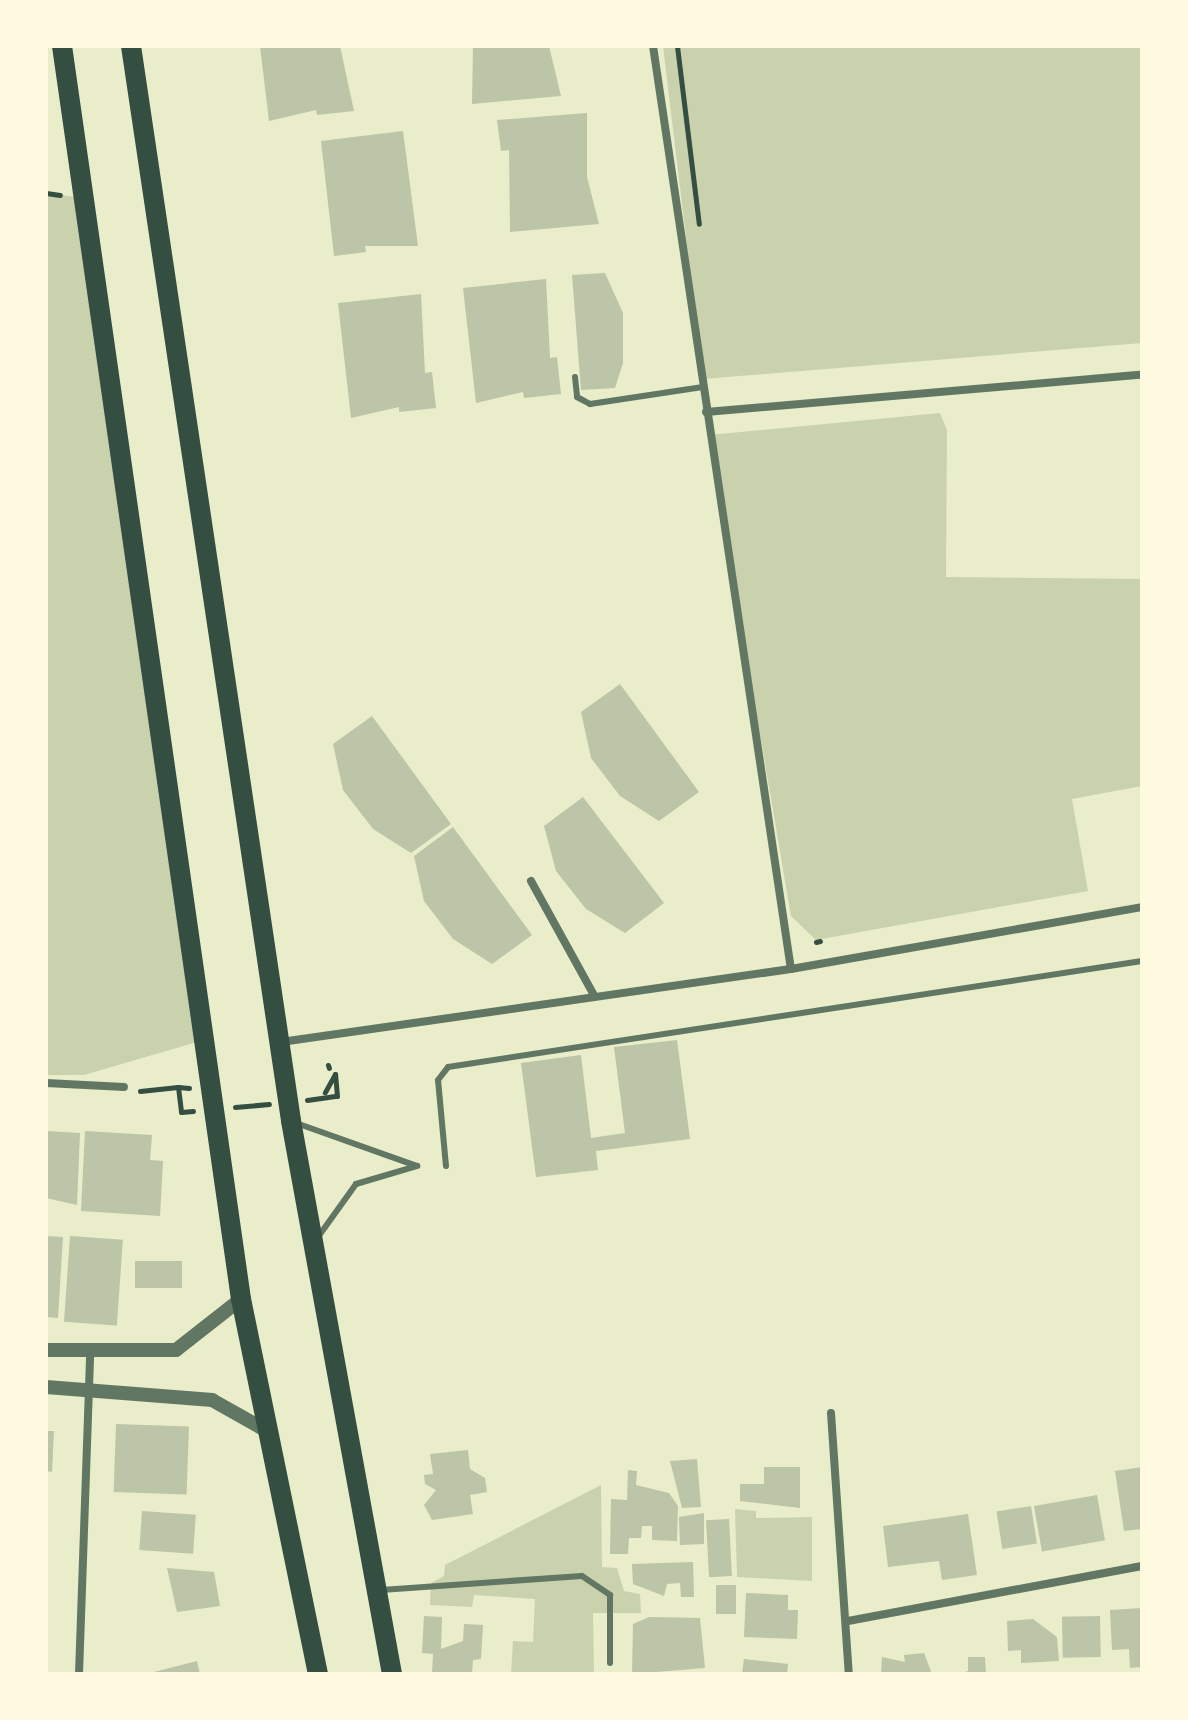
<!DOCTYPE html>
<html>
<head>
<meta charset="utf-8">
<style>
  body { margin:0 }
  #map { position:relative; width:1188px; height:1720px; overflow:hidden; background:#e9edc9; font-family:"Work Sans",sans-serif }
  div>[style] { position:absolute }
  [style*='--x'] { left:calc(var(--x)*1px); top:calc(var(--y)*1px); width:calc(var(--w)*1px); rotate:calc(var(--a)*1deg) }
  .green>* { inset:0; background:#cad2ad }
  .building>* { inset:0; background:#bcc5a7; transform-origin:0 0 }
  .path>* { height:5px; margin:-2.5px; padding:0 2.5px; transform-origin:2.5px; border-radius:2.5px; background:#344e41 }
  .service>* { height:6px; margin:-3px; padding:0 3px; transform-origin:3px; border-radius:3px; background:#617663 }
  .minor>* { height:8px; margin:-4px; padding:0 4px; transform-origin:4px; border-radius:4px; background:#617663 }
  .tertiary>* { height:14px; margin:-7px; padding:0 7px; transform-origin:7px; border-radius:7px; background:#617663 }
  .primary>* { height:20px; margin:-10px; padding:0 10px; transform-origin:10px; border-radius:10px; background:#344e41 }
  span { translate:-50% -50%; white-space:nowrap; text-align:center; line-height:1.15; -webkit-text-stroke:6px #fefae0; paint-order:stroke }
  .frame { position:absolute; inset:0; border:48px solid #fefae0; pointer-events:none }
</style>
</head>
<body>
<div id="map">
  <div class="green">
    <div style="clip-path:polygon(663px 46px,1142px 46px,1142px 343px,703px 379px)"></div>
    <div style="clip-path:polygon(46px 193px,82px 198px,204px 1040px,84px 1075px,46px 1075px)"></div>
    <div style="clip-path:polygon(940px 413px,947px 430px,946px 577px,1142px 579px,1142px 786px,1072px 799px,1088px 891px,816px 940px,791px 916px,709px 435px)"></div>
    <div style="clip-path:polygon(601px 1485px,602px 1567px,617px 1568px,624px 1591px,640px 1594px,641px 1613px,593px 1613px,594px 1674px,511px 1674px,513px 1641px,533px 1642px,535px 1599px,474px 1595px,472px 1607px,430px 1605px,431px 1583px,444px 1576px,445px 1565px)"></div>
    <div style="clip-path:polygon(735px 1509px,756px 1511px,756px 1518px,812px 1517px,812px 1581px,737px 1577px)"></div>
  </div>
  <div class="building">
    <div style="clip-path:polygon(260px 46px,340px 46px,354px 111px,317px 115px,316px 110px,269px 121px)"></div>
    <div style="clip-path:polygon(473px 46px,549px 46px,561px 96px,472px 104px)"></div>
    <div style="clip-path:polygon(587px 113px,587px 177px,599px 224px,510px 232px,509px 150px,501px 151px,497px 120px)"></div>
    <div style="clip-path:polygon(403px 131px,418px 246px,365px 246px,366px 252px,334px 256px,321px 141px)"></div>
    <div style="clip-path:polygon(605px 273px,623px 313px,623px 363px,615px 388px,581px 390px,572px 275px)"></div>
    <div style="clip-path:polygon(546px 279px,550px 358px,557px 357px,561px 394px,524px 398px,523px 392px,476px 403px,463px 288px)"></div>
    <div style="clip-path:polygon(421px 294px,425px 373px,432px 372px,436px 408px,399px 412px,399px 407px,351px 418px,338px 303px)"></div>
    <div style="clip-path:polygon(620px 684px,699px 792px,659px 821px,620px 796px,591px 758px,581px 712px)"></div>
    <div style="clip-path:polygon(372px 716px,451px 824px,411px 853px,373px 829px,343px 790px,333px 744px)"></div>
    <div style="clip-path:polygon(583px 797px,664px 903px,625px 933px,586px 909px,556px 871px,544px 826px)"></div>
    <div style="clip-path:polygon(453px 827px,532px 935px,492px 964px,453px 939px,424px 901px,414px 856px)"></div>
    <div style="clip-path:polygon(677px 1040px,690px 1139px,596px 1151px,598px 1170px,536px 1177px,521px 1063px,581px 1055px,591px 1138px,625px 1133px,614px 1047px)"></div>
    <div style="clip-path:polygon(46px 1131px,80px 1133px,77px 1205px,46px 1198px)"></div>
    <div style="clip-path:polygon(85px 1131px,152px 1135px,150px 1160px,163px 1161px,160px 1216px,81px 1211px)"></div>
    <div style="clip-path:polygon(46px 1236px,63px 1237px,58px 1318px,46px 1317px)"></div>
    <div style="left:70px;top:1236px;width:53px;height:86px;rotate:4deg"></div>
    <div style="left:135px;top:1261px;width:47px;height:27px"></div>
    <div style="left:116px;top:1424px;width:73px;height:68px;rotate:2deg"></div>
    <div style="clip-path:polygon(46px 1431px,54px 1431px,52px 1472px,46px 1471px)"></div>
    <div style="clip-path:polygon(468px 1450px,470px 1469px,485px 1478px,487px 1492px,470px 1495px,473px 1514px,432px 1520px,424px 1505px,436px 1490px,425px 1484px,424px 1475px,433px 1474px,430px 1454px)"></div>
    <div style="clip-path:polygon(697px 1459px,701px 1507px,682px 1508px,670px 1461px)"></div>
    <div style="clip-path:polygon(764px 1467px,800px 1467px,800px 1508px,740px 1501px,740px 1484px,764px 1484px)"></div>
    <div style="clip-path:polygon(1142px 1467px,1142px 1529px,1124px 1531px,1115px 1471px)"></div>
    <div style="clip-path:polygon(628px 1470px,637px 1471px,636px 1485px,669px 1493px,678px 1506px,677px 1541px,652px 1540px,652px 1526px,642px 1526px,641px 1538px,629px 1538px,628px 1554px,610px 1554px,611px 1499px,627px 1500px)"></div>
    <div style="left:1097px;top:1495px;width:46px;height:64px;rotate:80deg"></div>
    <div style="left:1031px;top:1506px;width:38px;height:35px;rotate:81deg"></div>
    <div style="left:142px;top:1511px;width:54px;height:39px;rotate:4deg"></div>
    <div style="clip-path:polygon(704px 1513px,704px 1544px,680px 1545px,679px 1517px)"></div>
    <div style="clip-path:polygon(968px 1514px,977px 1575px,942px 1580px,939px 1561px,888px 1567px,883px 1526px)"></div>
    <div style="left:729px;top:1519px;width:57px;height:23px;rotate:87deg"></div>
    <div style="clip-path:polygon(693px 1562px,694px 1597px,681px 1597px,680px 1583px,667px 1584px,664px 1596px,633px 1584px,632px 1564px)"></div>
    <div style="clip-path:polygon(167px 1568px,214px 1572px,220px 1606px,177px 1612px)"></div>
    <div style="left:716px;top:1585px;width:20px;height:29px"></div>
    <div style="clip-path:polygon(746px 1593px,788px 1595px,788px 1610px,798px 1610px,797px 1639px,744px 1637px)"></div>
    <div style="clip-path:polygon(1142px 1608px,1142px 1667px,1130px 1668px,1129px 1649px,1112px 1650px,1110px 1610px)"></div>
    <div style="clip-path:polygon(424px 1616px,442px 1617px,441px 1649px,463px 1641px,464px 1624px,483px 1625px,481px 1659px,473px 1660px,472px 1674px,432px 1674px,433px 1654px,422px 1653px)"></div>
    <div style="left:1100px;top:1616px;width:41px;height:38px;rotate:89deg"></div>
    <div style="clip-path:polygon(649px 1617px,700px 1618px,705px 1668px,632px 1674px,633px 1624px)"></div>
    <div style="clip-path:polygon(1033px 1619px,1057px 1637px,1059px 1661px,1021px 1663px,1021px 1650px,1008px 1651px,1007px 1621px)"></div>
    <div style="clip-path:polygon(924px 1653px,932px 1674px,881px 1674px,882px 1657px,905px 1662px,904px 1655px)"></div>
    <div style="clip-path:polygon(968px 1657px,985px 1657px,986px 1674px,959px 1674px,968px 1671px)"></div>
    <div style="clip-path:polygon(744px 1659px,788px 1664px,787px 1674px,742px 1674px)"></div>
    <div style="clip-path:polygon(197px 1661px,200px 1674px,150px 1674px,150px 1673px)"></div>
  </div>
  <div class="path">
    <div style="--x:677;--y:46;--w:179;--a:83"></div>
    <div style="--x:46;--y:193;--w:14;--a:8"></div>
    <div style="--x:816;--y:942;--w:4;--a:-14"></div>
    <div style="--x:328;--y:1065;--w:3;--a:72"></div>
    <div style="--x:189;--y:1088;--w:11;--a:-175"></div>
    <div style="--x:178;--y:1087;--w:25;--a:83"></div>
    <div style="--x:181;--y:1112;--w:12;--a:-5"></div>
    <div style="--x:140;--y:1091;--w:38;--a:-6"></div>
    <div style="--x:307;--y:1100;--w:30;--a:-8"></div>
    <div style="--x:337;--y:1096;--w:22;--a:-95"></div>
    <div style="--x:335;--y:1074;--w:21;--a:119"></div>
    <div style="--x:235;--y:1107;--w:34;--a:-5"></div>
  </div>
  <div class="service">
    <div style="--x:575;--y:377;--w:20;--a:84"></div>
    <div style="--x:577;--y:397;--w:15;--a:28"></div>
    <div style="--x:590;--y:404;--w:114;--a:-8.6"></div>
    <div style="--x:296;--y:1123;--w:128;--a:19.6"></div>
    <div style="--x:446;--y:1166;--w:86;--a:-95.3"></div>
    <div style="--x:438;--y:1080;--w:16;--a:-52"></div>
    <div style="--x:448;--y:1067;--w:702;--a:-8.68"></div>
    <div style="--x:318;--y:1237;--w:65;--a:-54.4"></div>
    <div style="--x:356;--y:1184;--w:64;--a:-16.4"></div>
    <div style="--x:381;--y:1590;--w:201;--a:-4"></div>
    <div style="--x:582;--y:1576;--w:34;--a:34"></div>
    <div style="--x:610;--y:1595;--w:68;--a:90"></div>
  </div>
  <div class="minor">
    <div style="--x:653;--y:46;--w:933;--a:81.5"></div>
    <div style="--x:706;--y:412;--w:438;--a:-4.9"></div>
    <div style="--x:531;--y:881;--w:132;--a:61.1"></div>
    <div style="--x:281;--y:1042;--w:515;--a:-8.15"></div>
    <div style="--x:791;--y:969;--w:356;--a:-10"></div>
    <div style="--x:46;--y:1083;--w:78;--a:2.9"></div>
    <div style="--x:831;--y:1413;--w:262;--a:86.1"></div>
    <div style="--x:848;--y:1621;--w:299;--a:-10.6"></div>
    <div style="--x:79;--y:1674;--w:322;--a:-88"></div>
  </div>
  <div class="tertiary">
    <div style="--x:46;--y:1350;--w:130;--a:0"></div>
    <div style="--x:176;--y:1350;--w:83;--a:-38.1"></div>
    <div style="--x:46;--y:1387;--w:167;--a:4.5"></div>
    <div style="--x:212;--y:1400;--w:63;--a:29.4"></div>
  </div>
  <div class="primary">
    <div style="--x:62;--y:46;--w:1266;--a:81.87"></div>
    <div style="--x:241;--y:1299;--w:383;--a:78.4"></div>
    <div style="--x:131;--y:46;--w:1087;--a:81.53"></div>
    <div style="--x:291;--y:1121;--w:562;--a:79.65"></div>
  </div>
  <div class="frame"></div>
</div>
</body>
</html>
